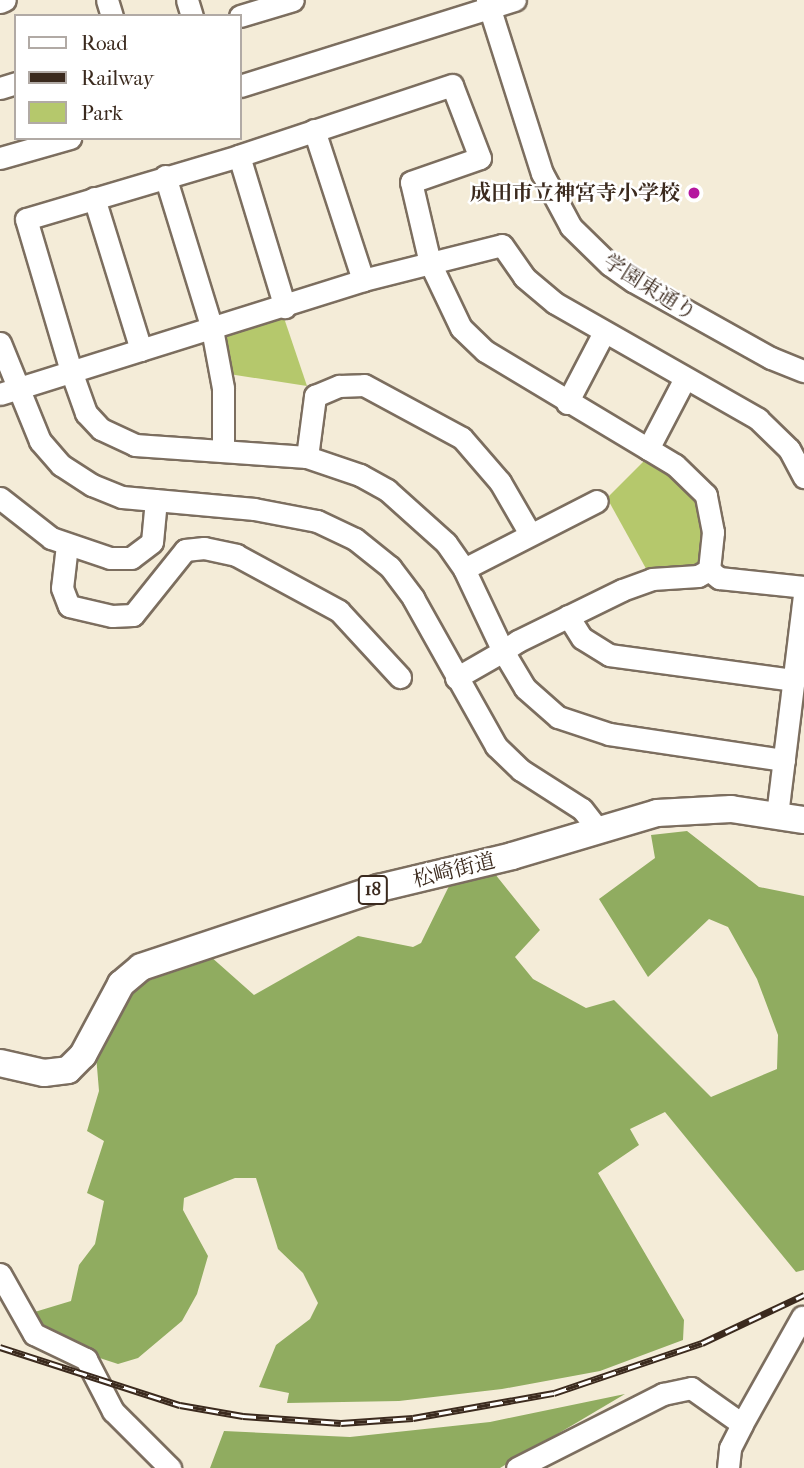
<!DOCTYPE html>
<html>
<head>
<meta charset="utf-8">
<style>
  body { margin:0 }
  #map { position:relative; width:804px; height:1468px; overflow:hidden; background:#f4ecd8; font-family:"IM FELL French Canon","Noto Serif JP",serif }
  div>[style] { position:absolute }
  [style*='--x'] { left:calc(var(--x)*1px); top:calc(var(--y)*1px); width:calc(var(--w)*1px); rotate:calc(var(--a)*1deg) }
  .green>* { inset:0; background:#b5c86c }
  .forest>* { inset:0; background:#90ac60 }
  .roads { filter:drop-shadow(2px 0 #7c6e5f) drop-shadow(-2px 0 #7c6e5f) drop-shadow(0 2px #7c6e5f) drop-shadow(0 -2px #7c6e5f) }
  .minor>* { height:21px; margin:-10.5px; padding:0 10.5px; transform-origin:10.5px; border-radius:10.5px; background:#fff }
  .major>* { height:26px; margin:-13px; padding:0 13px; transform-origin:13px; border-radius:13px; background:#fff }
  .rail>* { height:7px; margin-top:-3.5px; transform-origin:0; background:repeating-linear-gradient(90deg,#fff 0 13px,#3b2a1e 0 26px); box-sizing:border-box; border-block:2px solid #3b2a1e }
  .dots>* { width:19px; height:19px; translate:-50% -50%; box-sizing:border-box; border:4px solid #fff; border-radius:50% }
  span { translate:-50% -50%; white-space:nowrap; text-align:center; line-height:1.15; -webkit-text-stroke:5px #fff; paint-order:stroke }
  .shield-label span { padding:2px 5px; background:#fff; border:2px solid; border-radius:5px; -webkit-text-stroke-width:0 }
  .shield-label { font-size:19px; color:#3b2a1e; font-weight:700 }
  .poi-label { font-size:21px; color:#3b2a1e; font-weight:700 }
  .right { translate:-100% -50%; text-align:right }
  .street-label { font-size:21px; color:#3b2a1e }
  .legend { position:absolute; left:14px; top:14px; width:228px; height:126px; box-sizing:border-box; background:#fff; border:2px solid #b1aaa5; margin:0; padding:9px 12px; list-style:none; font-size:21px; color:#3b2a1e }
  .legend li { display:flex; align-items:center; gap:14px; height:35px }
  .legend b { width:35px; border:2px solid #b1aaa5 }
</style>
</head>
<body>
<div id="map">
  <div class="green">
    <div style="clip-path:polygon(283px 315px,307px 386px,229px 374px,221px 340px,224px 333px)"></div>
    <div style="clip-path:polygon(646px 459px,694px 489px,708px 518px,702px 567px,649px 574px,607px 498px)"></div>
  </div>
  <div class="forest">
    <div style="clip-path:polygon(687px 831px,759px 887px,804px 896px,804px 1270px,796px 1272px,665px 1112px,630px 1129px,639px 1145px,598px 1173px,684px 1320px,683px 1340px,600px 1371px,502px 1389px,399px 1401px,287px 1403px,289px 1393px,259px 1387px,276px 1345px,310px 1319px,318px 1303px,303px 1273px,278px 1249px,256px 1178px,235px 1178px,184px 1198px,183px 1210px,208px 1256px,197px 1294px,182px 1321px,138px 1358px,118px 1364px,63px 1346px,28px 1314px,71px 1301px,79px 1265px,95px 1244px,104px 1201px,87px 1193px,104px 1141px,87px 1131px,99px 1091px,96px 1055px,133px 987px,210px 956px,254px 995px,358px 936px,413px 947px,421px 943px,450px 884px,495px 874px,540px 930px,515px 957px,533px 979px,586px 1008px,614px 1000px,711px 1097px,777px 1069px,778px 1035px,757px 979px,728px 927px,709px 919px,648px 977px,599px 899px,655px 858px,651px 835px)"></div>
    <div style="clip-path:polygon(625px 1394px,500px 1468px,210px 1468px,224px 1431px,350px 1437px,490px 1422px)"></div>
  </div>
  <div class="roads">
    <div class="minor">
      <div style="--x:107;--y:0;--w:17;--a:73"></div>
      <div style="--x:187;--y:0;--w:17;--a:73"></div>
      <div style="--x:487;--y:0;--w:182;--a:72.4"></div>
      <div style="--x:542;--y:173;--w:61;--a:61.8"></div>
      <div style="--x:571;--y:227;--w:54;--a:44.3"></div>
      <div style="--x:610;--y:265;--w:28;--a:35"></div>
      <div style="--x:633;--y:281;--w:158;--a:29.2"></div>
      <div style="--x:771;--y:358;--w:35;--a:22"></div>
      <div style="--x:0;--y:2;--w:5;--a:-22"></div>
      <div style="--x:240;--y:16;--w:55;--a:-16.8"></div>
      <div style="--x:240;--y:86;--w:288;--a:-17.4"></div>
      <div style="--x:0;--y:88;--w:17;--a:-17"></div>
      <div style="--x:314;--y:130;--w:158;--a:71.9"></div>
      <div style="--x:239;--y:156;--w:158;--a:73.1"></div>
      <div style="--x:0;--y:158;--w:73;--a:-15.9"></div>
      <div style="--x:165;--y:176;--w:160;--a:72.9"></div>
      <div style="--x:212;--y:329;--w:60;--a:79.4"></div>
      <div style="--x:223;--y:388;--w:63;--a:90"></div>
      <div style="--x:94;--y:198;--w:159;--a:72.8"></div>
      <div style="--x:0;--y:343;--w:106;--a:67.8"></div>
      <div style="--x:40;--y:441;--w:32;--a:49"></div>
      <div style="--x:61;--y:465;--w:37;--a:33"></div>
      <div style="--x:92;--y:485;--w:32;--a:22"></div>
      <div style="--x:122;--y:497;--w:133;--a:5.2"></div>
      <div style="--x:254;--y:509;--w:64;--a:10.8"></div>
      <div style="--x:317;--y:521;--w:42;--a:25.3"></div>
      <div style="--x:355;--y:539;--w:45;--a:38.7"></div>
      <div style="--x:390;--y:567;--w:39;--a:53"></div>
      <div style="--x:413;--y:598;--w:170;--a:60.7"></div>
      <div style="--x:496;--y:746;--w:35;--a:44"></div>
      <div style="--x:521;--y:770;--w:72;--a:32.6"></div>
      <div style="--x:582;--y:809;--w:23;--a:52"></div>
      <div style="--x:0;--y:394;--w:380;--a:-17.4"></div>
      <div style="--x:363;--y:280;--w:143;--a:-14.1"></div>
      <div style="--x:502;--y:245;--w:39;--a:55"></div>
      <div style="--x:524;--y:277;--w:40;--a:40"></div>
      <div style="--x:555;--y:303;--w:234;--a:29.7"></div>
      <div style="--x:758;--y:419;--w:43;--a:44.1"></div>
      <div style="--x:789;--y:449;--w:32;--a:62"></div>
      <div style="--x:567;--y:403;--w:78;--a:-62.4"></div>
      <div style="--x:648;--y:449;--w:78;--a:-62.4"></div>
      <div style="--x:307;--y:457;--w:62;--a:-82.5"></div>
      <div style="--x:315;--y:396;--w:26;--a:-23"></div>
      <div style="--x:339;--y:386;--w:25;--a:-2"></div>
      <div style="--x:364;--y:385;--w:111;--a:28.4"></div>
      <div style="--x:462;--y:438;--w:58;--a:49.2"></div>
      <div style="--x:500;--y:482;--w:58;--a:59.9"></div>
      <div style="--x:0;--y:498;--w:65;--a:38.1"></div>
      <div style="--x:51;--y:538;--w:62;--a:18.7"></div>
      <div style="--x:110;--y:558;--w:21;--a:0"></div>
      <div style="--x:131;--y:558;--w:26;--a:-37"></div>
      <div style="--x:152;--y:542;--w:42;--a:-84.6"></div>
      <div style="--x:67;--y:545;--w:43;--a:96.6"></div>
      <div style="--x:62;--y:588;--w:19;--a:69"></div>
      <div style="--x:69;--y:606;--w:44;--a:13.1"></div>
      <div style="--x:112;--y:616;--w:21;--a:-3"></div>
      <div style="--x:133;--y:615;--w:83;--a:-51.3"></div>
      <div style="--x:185;--y:550;--w:19;--a:-6"></div>
      <div style="--x:204;--y:548;--w:33;--a:12"></div>
      <div style="--x:236;--y:555;--w:117;--a:28.5"></div>
      <div style="--x:339;--y:611;--w:90;--a:47.3"></div>
      <div style="--x:464;--y:569;--w:149;--a:-27.1"></div>
      <div style="--x:709;--y:570;--w:13;--a:39"></div>
      <div style="--x:719;--y:578;--w:85;--a:6"></div>
      <div style="--x:568;--y:616;--w:26;--a:58"></div>
      <div style="--x:582;--y:638;--w:32;--a:32"></div>
      <div style="--x:609;--y:655;--w:187;--a:7.7"></div>
      <div style="--x:456;--y:678;--w:54;--a:-29.9"></div>
      <div style="--x:503;--y:651;--w:18;--a:-34"></div>
      <div style="--x:518;--y:641;--w:116;--a:-26.1"></div>
      <div style="--x:622;--y:590;--w:32;--a:-20"></div>
      <div style="--x:652;--y:579;--w:46;--a:-3.7"></div>
      <div style="--x:698;--y:576;--w:13;--a:-29"></div>
      <div style="--x:709;--y:570;--w:38;--a:-84"></div>
      <div style="--x:713;--y:532;--w:38;--a:-101"></div>
      <div style="--x:706;--y:495;--w:43;--a:-135.9"></div>
      <div style="--x:675;--y:465;--w:222;--a:-149"></div>
      <div style="--x:485;--y:351;--w:33;--a:-136"></div>
      <div style="--x:461;--y:328;--w:72;--a:-115.5"></div>
      <div style="--x:430;--y:263;--w:83;--a:-103.2"></div>
      <div style="--x:411;--y:182;--w:73;--a:-19.2"></div>
      <div style="--x:480;--y:158;--w:78;--a:-111"></div>
      <div style="--x:452;--y:85;--w:225;--a:161.6"></div>
      <div style="--x:239;--y:156;--w:222;--a:163.5"></div>
      <div style="--x:26;--y:219;--w:159;--a:73.5"></div>
      <div style="--x:71;--y:371;--w:45;--a:70.3"></div>
      <div style="--x:86;--y:413;--w:22;--a:47"></div>
      <div style="--x:101;--y:429;--w:38;--a:25"></div>
      <div style="--x:135;--y:445;--w:172;--a:4"></div>
      <div style="--x:307;--y:457;--w:56;--a:18.8"></div>
      <div style="--x:360;--y:475;--w:31;--a:29"></div>
      <div style="--x:387;--y:490;--w:79;--a:41.9"></div>
      <div style="--x:446;--y:543;--w:32;--a:55"></div>
      <div style="--x:464;--y:569;--w:91;--a:64.6"></div>
      <div style="--x:503;--y:651;--w:43;--a:59.3"></div>
      <div style="--x:525;--y:688;--w:44;--a:41.3"></div>
      <div style="--x:558;--y:717;--w:54;--a:18.4"></div>
      <div style="--x:609;--y:734;--w:177;--a:8.5"></div>
      <div style="--x:777;--y:815;--w:222;--a:-83"></div>
      <div style="--x:0;--y:1274;--w:69;--a:60.5"></div>
      <div style="--x:34;--y:1334;--w:58;--a:25.7"></div>
      <div style="--x:86;--y:1359;--w:59;--a:62.6"></div>
      <div style="--x:113;--y:1411;--w:81;--a:45"></div>
      <div style="--x:517;--y:1468;--w:164;--a:-26.9"></div>
      <div style="--x:663;--y:1394;--w:29;--a:-12"></div>
      <div style="--x:691;--y:1388;--w:62;--a:35.2"></div>
      <div style="--x:728;--y:1468;--w:20;--a:-84"></div>
      <div style="--x:730;--y:1448;--w:27;--a:-63"></div>
      <div style="--x:742;--y:1424;--w:123;--a:-60.7"></div>
    </div>
    <div class="major">
      <div style="--x:0;--y:1063;--w:45;--a:12.8"></div>
      <div style="--x:44;--y:1073;--w:24;--a:-7"></div>
      <div style="--x:68;--y:1070;--w:21;--a:-45"></div>
      <div style="--x:83;--y:1055;--w:81;--a:-61.8"></div>
      <div style="--x:121;--y:984;--w:26;--a:-40"></div>
      <div style="--x:141;--y:967;--w:251;--a:-18.4"></div>
      <div style="--x:379;--y:888;--w:137;--a:-13.5"></div>
      <div style="--x:512;--y:856;--w:151;--a:-16.5"></div>
      <div style="--x:657;--y:813;--w:74;--a:-3.1"></div>
      <div style="--x:731;--y:809;--w:74;--a:8.6"></div>
    </div>
  </div>
  <div class="rail">
    <div style="--x:0;--y:1347;--w:189;--a:17.9"></div>
    <div style="--x:180;--y:1405;--w:64;--a:9.9"></div>
    <div style="--x:243;--y:1416;--w:98;--a:4.1"></div>
    <div style="--x:341;--y:1423;--w:72;--a:-4"></div>
    <div style="--x:413;--y:1418;--w:143;--a:-10.1"></div>
    <div style="--x:554;--y:1393;--w:156;--a:-18.7"></div>
    <div style="--x:702;--y:1343;--w:113;--a:-25.2"></div>
  </div>
  <div class="dots">
    <div style="left:694px;top:193px;background:#b5179e"></div>
  </div>
  <div class="shield-label">
    <span style="left:373px;top:890px">18</span>
  </div>
  <div class="poi-label">
    <span class="right" style="left:680px;top:193px">成田市立神宮寺小学校</span>
  </div>
  <div class="street-label">
    <span style="left:650px;top:287px;rotate:32deg">学園東通り</span>
    <span style="left:454px;top:870px;rotate:-14deg">松崎街道</span>
  </div>
  <ul class="legend">
  <li><b style="height:9px;background:#fff"></b>Road</li>
  <li><b style="height:9px;background:#3b2a1e"></b>Railway</li>
  <li><b style="height:19px;background:#b5c86c"></b>Park</li>
  </ul>
</div>
</body>
</html>
